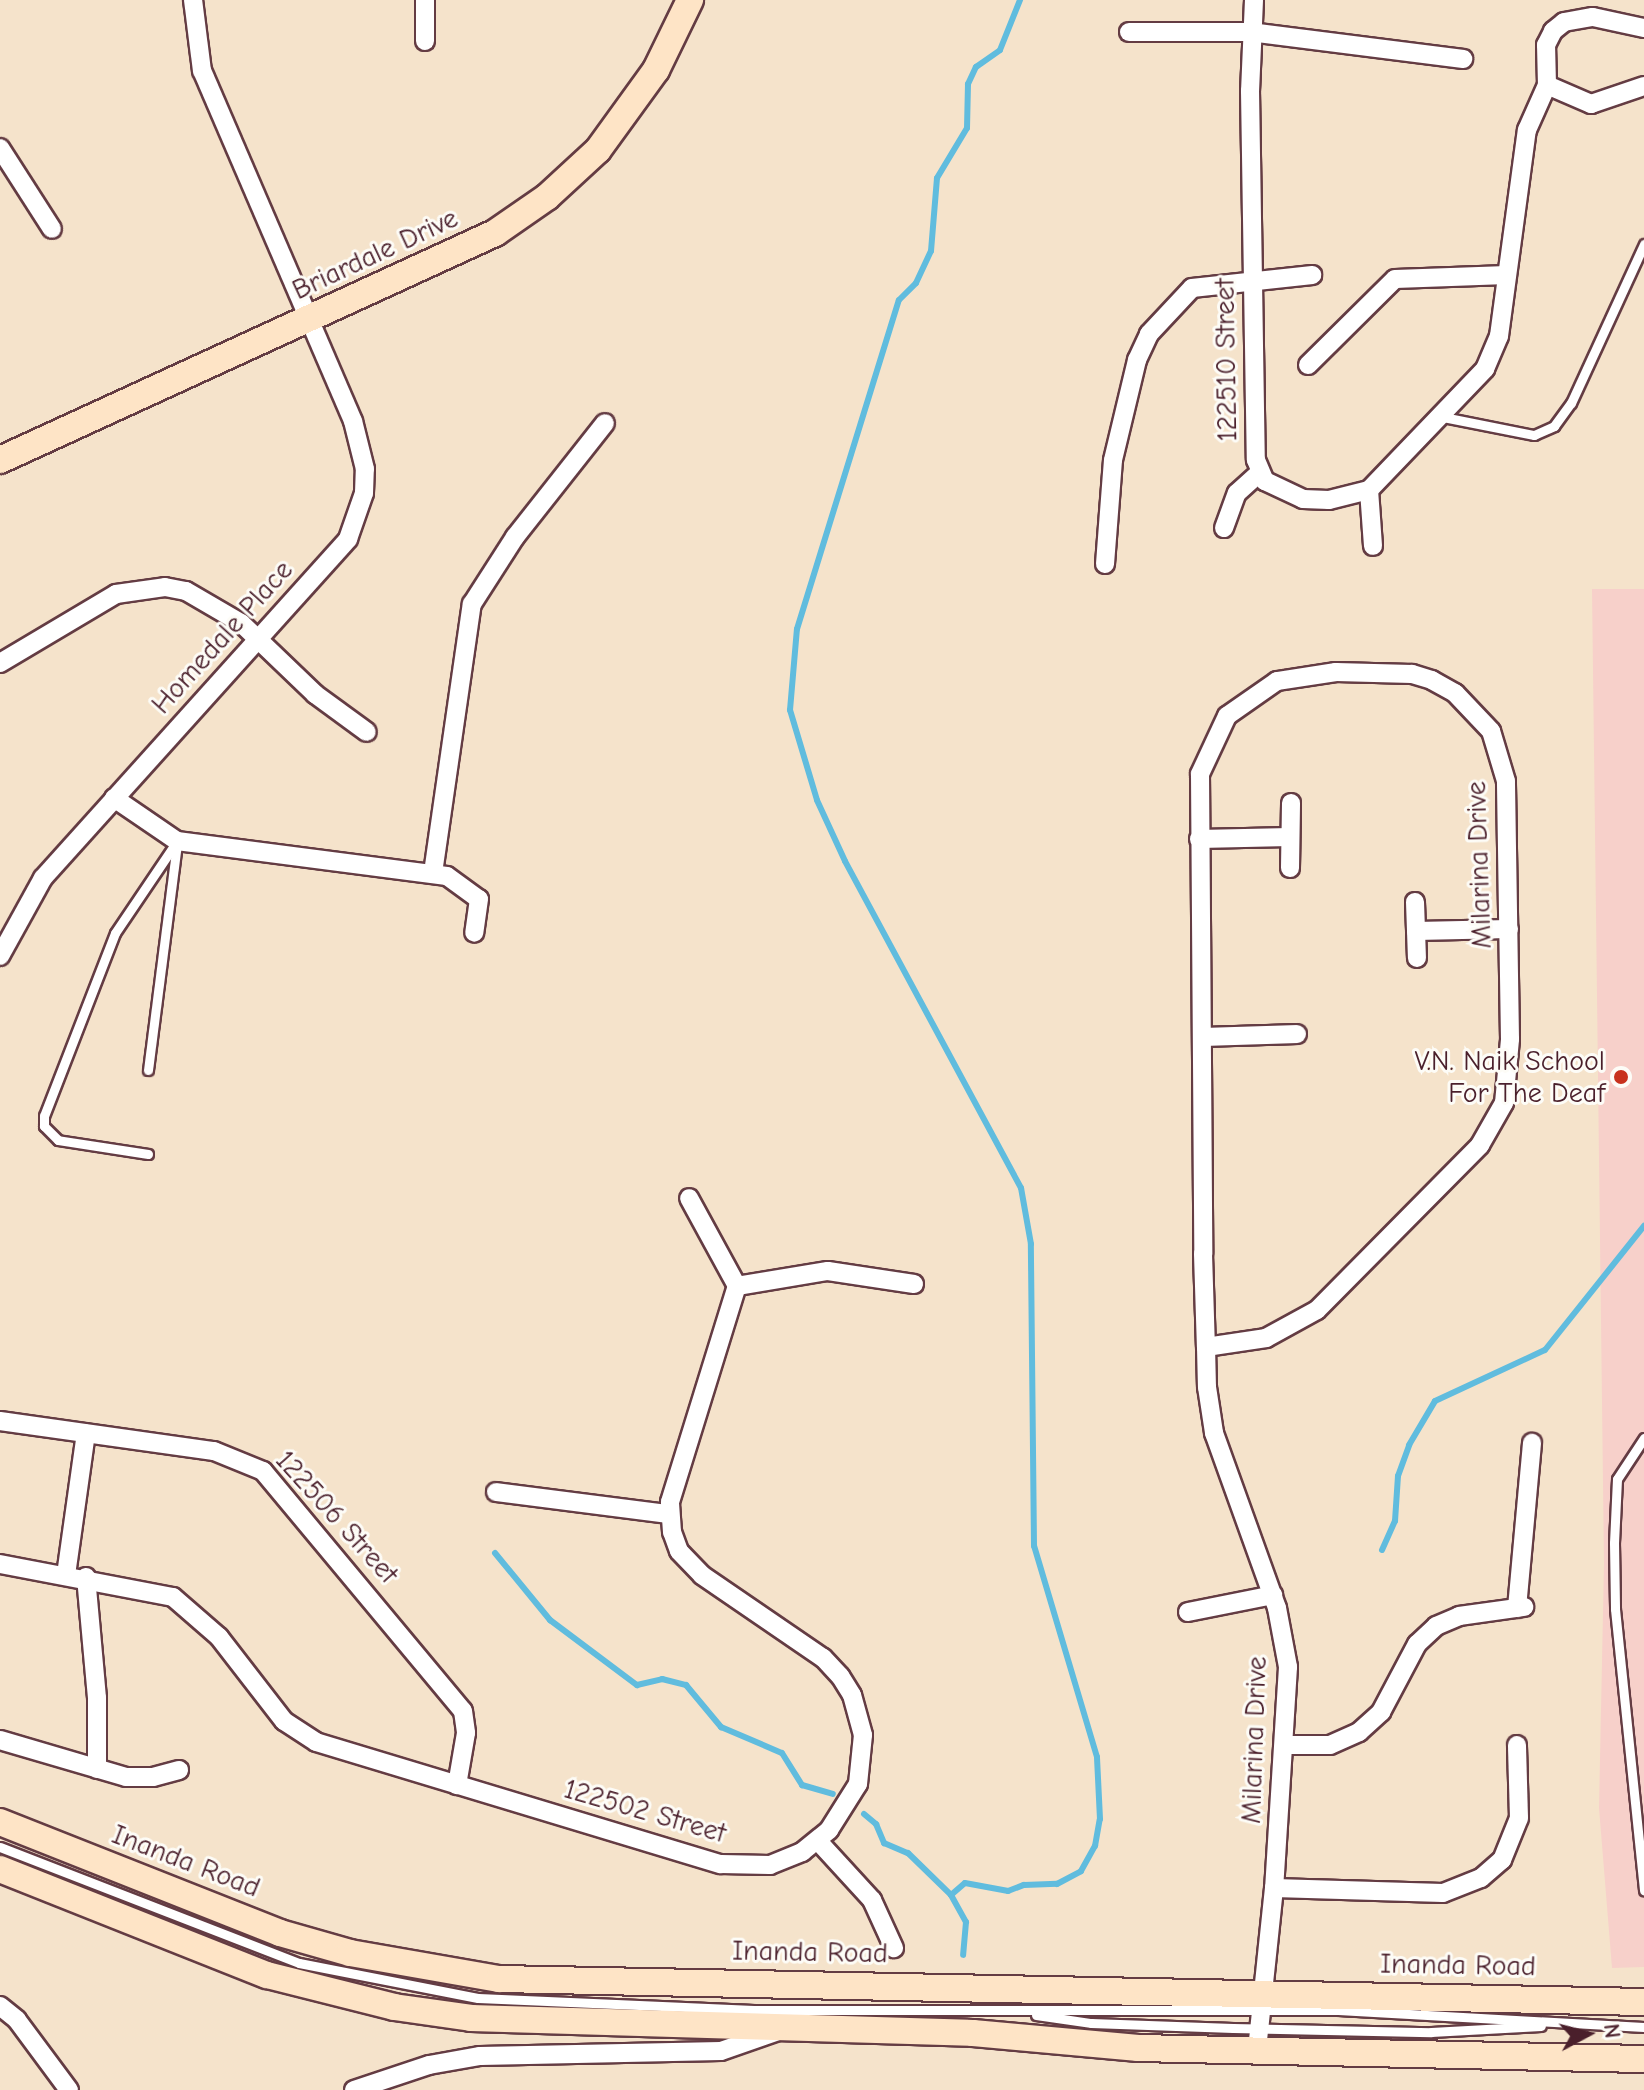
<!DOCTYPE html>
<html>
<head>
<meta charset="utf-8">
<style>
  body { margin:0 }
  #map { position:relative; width:1644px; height:2090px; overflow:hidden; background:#f5e3cb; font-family:"Comic Neue",sans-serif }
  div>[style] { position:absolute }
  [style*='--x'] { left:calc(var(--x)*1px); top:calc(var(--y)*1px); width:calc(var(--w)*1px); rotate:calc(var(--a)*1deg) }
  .built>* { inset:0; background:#f7d0ca }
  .stream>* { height:6px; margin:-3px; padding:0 3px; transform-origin:3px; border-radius:3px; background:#60bcde }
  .roads { filter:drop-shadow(2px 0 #643c43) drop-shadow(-2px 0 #643c43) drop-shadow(0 2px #643c43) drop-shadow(0 -2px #643c43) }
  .lane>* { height:9px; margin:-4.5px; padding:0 4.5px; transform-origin:4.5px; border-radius:4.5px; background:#fff }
  .street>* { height:18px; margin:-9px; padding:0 9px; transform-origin:9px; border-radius:9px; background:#fff }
  .secondary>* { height:26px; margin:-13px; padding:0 13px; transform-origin:13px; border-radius:13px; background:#fee4c6 }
  .dots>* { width:22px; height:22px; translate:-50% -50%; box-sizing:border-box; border:4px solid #fdfcf7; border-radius:50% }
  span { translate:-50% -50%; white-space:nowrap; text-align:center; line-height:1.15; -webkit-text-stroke:6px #fdfcf7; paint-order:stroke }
  .street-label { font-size:28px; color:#4a1f2b }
  .poi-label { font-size:28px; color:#4a1f2b }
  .right { translate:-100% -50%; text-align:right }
  .north { position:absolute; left:1548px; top:1994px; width:80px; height:80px; -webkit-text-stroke:6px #fdfcf7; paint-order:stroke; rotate:83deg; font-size:22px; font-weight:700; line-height:32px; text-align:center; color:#4a1f2b }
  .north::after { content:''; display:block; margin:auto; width:28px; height:36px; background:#4a1f2b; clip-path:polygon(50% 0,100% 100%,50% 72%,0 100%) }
</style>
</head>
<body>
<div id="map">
  <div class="built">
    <div style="clip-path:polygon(1592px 589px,1644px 589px,1644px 1967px,1612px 1968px,1599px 1808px,1604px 1564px)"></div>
  </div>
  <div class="stream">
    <div style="--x:1382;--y:1550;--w:32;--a:-66"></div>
    <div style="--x:1395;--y:1521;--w:45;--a:-86.2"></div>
    <div style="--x:1398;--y:1476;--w:33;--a:-70"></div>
    <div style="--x:1409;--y:1445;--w:51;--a:-59.4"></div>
    <div style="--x:1435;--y:1401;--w:121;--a:-24.9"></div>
    <div style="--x:1545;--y:1350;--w:159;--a:-51.4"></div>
    <div style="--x:495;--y:1553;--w:87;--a:50.6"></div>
    <div style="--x:550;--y:1620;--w:109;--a:36.8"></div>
    <div style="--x:637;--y:1685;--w:26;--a:-13"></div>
    <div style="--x:662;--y:1679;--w:25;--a:14"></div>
    <div style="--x:686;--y:1685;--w:55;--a:50.2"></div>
    <div style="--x:721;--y:1727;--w:66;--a:23.1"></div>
    <div style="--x:782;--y:1753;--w:38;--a:58"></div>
    <div style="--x:802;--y:1785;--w:32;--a:16"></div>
    <div style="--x:864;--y:1814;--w:16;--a:40"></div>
    <div style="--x:876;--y:1824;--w:21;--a:67"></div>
    <div style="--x:884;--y:1843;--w:26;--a:23"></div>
    <div style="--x:908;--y:1853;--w:60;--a:44.3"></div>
    <div style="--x:951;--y:1895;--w:31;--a:61"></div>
    <div style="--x:966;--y:1922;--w:33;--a:95"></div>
    <div style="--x:951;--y:1895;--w:18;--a:-41"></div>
    <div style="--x:965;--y:1883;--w:44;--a:10.5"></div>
    <div style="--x:1008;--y:1891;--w:17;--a:-21"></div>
    <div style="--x:1024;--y:1885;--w:33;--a:-2"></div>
    <div style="--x:1057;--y:1884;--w:27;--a:-28"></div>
    <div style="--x:1081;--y:1871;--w:29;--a:-61"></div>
    <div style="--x:1095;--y:1846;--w:27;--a:-80"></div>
    <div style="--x:1100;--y:1819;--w:62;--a:-92.8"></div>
    <div style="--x:1097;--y:1757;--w:220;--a:-106.6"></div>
    <div style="--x:1034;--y:1546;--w:302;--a:-90.6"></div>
    <div style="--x:1031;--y:1244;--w:57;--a:-100.1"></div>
    <div style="--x:1021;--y:1188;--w:371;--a:-118.3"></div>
    <div style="--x:845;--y:861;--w:67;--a:-114.7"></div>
    <div style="--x:817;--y:800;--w:94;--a:-106.7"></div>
    <div style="--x:790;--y:710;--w:81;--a:-85.1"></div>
    <div style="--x:797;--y:629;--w:344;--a:-72.8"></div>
    <div style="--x:899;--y:300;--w:24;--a:-45"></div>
    <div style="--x:916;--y:283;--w:35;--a:-65"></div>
    <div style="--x:931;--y:251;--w:73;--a:-85.3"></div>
    <div style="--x:937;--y:178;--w:58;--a:-59"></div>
    <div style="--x:967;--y:128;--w:44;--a:-88.7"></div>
    <div style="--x:968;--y:84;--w:19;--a:-65"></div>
    <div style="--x:976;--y:67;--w:29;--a:-35"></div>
    <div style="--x:1000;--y:50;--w:54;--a:-68.2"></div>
  </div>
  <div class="roads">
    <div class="lane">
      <div style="--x:1443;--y:417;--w:93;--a:11.2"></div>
      <div style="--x:1534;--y:435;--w:22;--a:-24"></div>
      <div style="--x:1554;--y:426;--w:29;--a:-54"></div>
      <div style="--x:1571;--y:403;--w:175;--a:-65.3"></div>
      <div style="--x:148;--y:1070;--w:228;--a:-82.7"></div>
      <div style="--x:148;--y:1154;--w:91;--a:-171.2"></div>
      <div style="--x:58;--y:1140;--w:20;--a:-135"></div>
      <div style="--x:44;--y:1126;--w:10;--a:-90"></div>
      <div style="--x:44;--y:1116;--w:196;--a:-68.8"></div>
      <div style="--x:115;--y:933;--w:111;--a:-56"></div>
      <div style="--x:1644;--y:1438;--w:49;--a:123.4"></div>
      <div style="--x:1617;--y:1479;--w:64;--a:92.7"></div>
      <div style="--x:1614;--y:1543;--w:66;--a:89.1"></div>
      <div style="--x:1615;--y:1609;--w:283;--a:84.1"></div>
      <div style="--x:0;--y:1847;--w:321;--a:21.2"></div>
      <div style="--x:299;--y:1963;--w:182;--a:11.1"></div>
      <div style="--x:478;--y:1998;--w:276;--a:2.5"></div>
      <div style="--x:754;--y:2010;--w:584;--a:0"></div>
      <div style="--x:1338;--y:2010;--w:306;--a:3.2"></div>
      <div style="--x:1036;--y:2015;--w:56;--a:8.3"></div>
      <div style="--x:1091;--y:2023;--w:142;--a:2"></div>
      <div style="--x:1233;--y:2028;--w:198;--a:1.2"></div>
      <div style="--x:1431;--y:2032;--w:110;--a:-3.1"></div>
    </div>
    <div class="street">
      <div style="--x:1254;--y:0;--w:91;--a:92.5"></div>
      <div style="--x:1250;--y:91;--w:369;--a:89.1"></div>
      <div style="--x:1256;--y:460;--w:23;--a:67"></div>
      <div style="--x:1265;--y:481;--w:42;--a:25.3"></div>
      <div style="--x:1303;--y:499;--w:26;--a:2"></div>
      <div style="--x:1329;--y:500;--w:41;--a:-14"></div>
      <div style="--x:1369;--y:490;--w:168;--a:-46.2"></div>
      <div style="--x:1485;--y:369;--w:36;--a:-67"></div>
      <div style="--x:1499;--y:336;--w:208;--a:-82.3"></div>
      <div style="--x:1527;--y:130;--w:49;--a:-66"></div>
      <div style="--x:1547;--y:85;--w:40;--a:-91.4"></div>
      <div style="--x:1546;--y:45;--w:16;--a:-63"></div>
      <div style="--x:1553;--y:31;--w:14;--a:-39"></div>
      <div style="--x:1564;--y:22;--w:29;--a:-10"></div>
      <div style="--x:1593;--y:17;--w:52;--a:12.2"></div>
      <div style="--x:1129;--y:32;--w:121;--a:0"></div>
      <div style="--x:1250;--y:32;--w:215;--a:7.2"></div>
      <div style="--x:425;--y:41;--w:41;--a:-90"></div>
      <div style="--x:1547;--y:85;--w:48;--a:23.4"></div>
      <div style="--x:1591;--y:104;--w:56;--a:-18.8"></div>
      <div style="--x:0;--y:148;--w:96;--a:57.3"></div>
      <div style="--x:1308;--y:365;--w:122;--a:-44.7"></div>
      <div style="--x:1395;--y:279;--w:112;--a:-2"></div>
      <div style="--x:1369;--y:490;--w:56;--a:85.9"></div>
      <div style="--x:1224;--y:528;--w:37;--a:-70"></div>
      <div style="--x:1237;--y:493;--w:31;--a:-42"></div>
      <div style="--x:1105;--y:564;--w:104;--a:-85.6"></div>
      <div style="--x:1113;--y:460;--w:103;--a:-76.5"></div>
      <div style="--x:1137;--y:360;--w:29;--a:-65"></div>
      <div style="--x:1149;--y:334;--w:63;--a:-46.9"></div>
      <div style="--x:1192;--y:288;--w:121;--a:-6.2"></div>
      <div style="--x:0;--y:663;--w:135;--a:-30.7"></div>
      <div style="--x:116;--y:594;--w:49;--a:-8.1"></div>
      <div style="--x:165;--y:587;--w:21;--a:11"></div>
      <div style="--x:186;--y:591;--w:64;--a:30.2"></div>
      <div style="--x:241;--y:623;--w:103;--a:43.8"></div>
      <div style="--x:315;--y:694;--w:64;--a:36.2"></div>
      <div style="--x:114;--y:798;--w:76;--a:34.3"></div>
      <div style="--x:177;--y:841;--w:272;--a:7.4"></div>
      <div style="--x:447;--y:876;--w:39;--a:36"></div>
      <div style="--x:479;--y:899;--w:34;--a:98"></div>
      <div style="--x:1199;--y:839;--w:91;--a:-1.3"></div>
      <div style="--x:1290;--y:868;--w:65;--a:-89.1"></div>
      <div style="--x:433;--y:873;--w:272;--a:-81.8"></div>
      <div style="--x:472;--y:604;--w:80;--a:-57.3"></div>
      <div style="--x:515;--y:537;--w:145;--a:-51.7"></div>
      <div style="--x:1415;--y:902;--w:56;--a:88"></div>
      <div style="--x:1416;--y:931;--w:93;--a:-1.2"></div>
      <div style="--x:0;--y:956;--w:89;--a:-61.1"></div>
      <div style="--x:43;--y:878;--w:456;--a:-48"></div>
      <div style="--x:348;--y:539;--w:49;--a:-70.8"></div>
      <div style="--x:364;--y:493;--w:24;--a:-88"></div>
      <div style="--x:365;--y:469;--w:49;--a:-104"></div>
      <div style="--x:353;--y:421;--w:381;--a:-113.3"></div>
      <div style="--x:202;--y:71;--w:72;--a:-97.2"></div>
      <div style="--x:1204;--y:1037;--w:93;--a:-1.8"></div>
      <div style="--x:737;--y:1286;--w:92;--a:-9.4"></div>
      <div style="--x:828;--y:1271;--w:87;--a:8.6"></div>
      <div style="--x:1206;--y:1347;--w:61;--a:-8.5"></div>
      <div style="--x:1266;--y:1338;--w:58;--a:-28.8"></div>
      <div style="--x:1317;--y:1310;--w:232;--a:-45.3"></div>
      <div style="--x:1480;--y:1145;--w:48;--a:-60.3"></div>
      <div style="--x:1504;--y:1103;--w:64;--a:-84.6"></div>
      <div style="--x:1510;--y:1039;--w:258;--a:-90.9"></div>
      <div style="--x:1506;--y:781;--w:52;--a:-106.7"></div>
      <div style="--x:1491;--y:731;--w:52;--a:-133.5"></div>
      <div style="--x:1455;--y:693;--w:26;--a:-151"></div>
      <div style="--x:1432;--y:680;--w:21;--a:-163"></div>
      <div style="--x:1412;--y:674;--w:76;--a:-178.5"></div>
      <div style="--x:1336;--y:672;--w:60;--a:171.3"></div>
      <div style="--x:1277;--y:681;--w:61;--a:145"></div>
      <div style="--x:1227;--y:716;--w:64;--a:115"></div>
      <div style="--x:1200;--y:774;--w:480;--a:89.6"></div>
      <div style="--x:1203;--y:1254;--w:93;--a:88.2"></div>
      <div style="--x:1206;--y:1347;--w:40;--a:88.6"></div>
      <div style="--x:1207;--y:1387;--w:47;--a:81.3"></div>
      <div style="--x:1214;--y:1433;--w:186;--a:70.2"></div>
      <div style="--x:1277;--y:1608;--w:60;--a:79.4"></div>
      <div style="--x:1288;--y:1667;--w:221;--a:93.6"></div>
      <div style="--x:1274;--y:1888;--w:164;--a:96"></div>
      <div style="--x:0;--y:1421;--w:216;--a:8"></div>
      <div style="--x:214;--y:1451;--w:53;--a:22.2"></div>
      <div style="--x:263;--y:1471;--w:312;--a:50.2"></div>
      <div style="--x:463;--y:1711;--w:22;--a:82"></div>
      <div style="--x:466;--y:1733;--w:53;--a:99.8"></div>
      <div style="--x:496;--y:1492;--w:173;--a:7.3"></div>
      <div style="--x:0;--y:1564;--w:176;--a:10.8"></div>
      <div style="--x:173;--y:1597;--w:61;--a:41"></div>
      <div style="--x:219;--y:1637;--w:106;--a:52.3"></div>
      <div style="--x:284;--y:1721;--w:38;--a:33"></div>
      <div style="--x:316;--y:1742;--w:423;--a:16.8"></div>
      <div style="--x:721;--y:1864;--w:49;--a:1.2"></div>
      <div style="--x:770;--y:1865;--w:35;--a:-22"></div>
      <div style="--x:802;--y:1852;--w:35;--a:-39"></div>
      <div style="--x:829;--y:1830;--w:54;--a:-57.8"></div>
      <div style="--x:858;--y:1784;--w:49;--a:-84.2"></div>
      <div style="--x:863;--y:1735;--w:41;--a:-105.4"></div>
      <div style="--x:852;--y:1695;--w:22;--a:-122"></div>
      <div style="--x:840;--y:1676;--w:25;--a:-133"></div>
      <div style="--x:823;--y:1658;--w:147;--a:-145.6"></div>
      <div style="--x:702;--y:1575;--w:33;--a:-134"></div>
      <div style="--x:679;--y:1551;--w:20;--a:-110"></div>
      <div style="--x:672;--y:1532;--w:30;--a:-94"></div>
      <div style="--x:670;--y:1502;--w:226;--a:-72.8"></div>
      <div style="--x:737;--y:1286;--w:100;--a:-118.6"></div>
      <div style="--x:66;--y:1575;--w:143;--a:-82"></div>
      <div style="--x:86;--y:1577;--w:121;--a:84.8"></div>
      <div style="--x:97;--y:1698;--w:71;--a:90"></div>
      <div style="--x:1517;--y:1608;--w:166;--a:-84.8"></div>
      <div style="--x:1188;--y:1612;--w:87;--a:-11.3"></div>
      <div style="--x:0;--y:1740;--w:131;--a:16.4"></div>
      <div style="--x:126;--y:1777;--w:27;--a:0"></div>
      <div style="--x:153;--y:1777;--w:27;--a:-15"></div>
      <div style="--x:1285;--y:1745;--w:45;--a:0"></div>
      <div style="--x:1330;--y:1745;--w:32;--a:-24"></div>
      <div style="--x:1359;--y:1732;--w:30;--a:-42"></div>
      <div style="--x:1381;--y:1712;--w:77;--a:-62.1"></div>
      <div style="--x:1417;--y:1644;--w:26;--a:-43"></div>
      <div style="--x:1436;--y:1626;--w:25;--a:-23"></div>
      <div style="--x:1459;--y:1616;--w:66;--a:-7.9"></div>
      <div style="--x:818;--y:1841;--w:80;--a:47.5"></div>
      <div style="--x:872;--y:1900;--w:53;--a:65.4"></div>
      <div style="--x:1274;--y:1888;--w:169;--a:1.7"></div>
      <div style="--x:1443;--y:1893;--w:41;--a:-21.5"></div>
      <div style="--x:1481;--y:1878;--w:28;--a:-41"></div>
      <div style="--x:1502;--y:1860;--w:45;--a:-68"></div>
      <div style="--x:1519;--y:1818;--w:73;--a:-91.6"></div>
      <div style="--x:0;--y:2006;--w:22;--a:39"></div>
      <div style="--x:17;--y:2020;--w:87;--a:53.4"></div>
      <div style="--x:354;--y:2090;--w:79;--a:-18.4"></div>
      <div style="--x:429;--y:2065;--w:52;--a:-10"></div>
      <div style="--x:480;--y:2056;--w:241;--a:-1.2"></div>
      <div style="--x:721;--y:2051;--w:60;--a:-19.3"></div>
    </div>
    <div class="secondary">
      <div style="--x:0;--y:460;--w:545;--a:-24.64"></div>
      <div style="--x:495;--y:233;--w:63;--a:-34.7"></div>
      <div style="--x:547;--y:197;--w:69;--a:-42.7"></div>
      <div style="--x:598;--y:150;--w:99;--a:-54.1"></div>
      <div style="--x:656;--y:70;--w:78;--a:-64.1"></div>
      <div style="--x:0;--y:1822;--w:301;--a:21.6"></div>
      <div style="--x:280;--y:1933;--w:73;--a:15.9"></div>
      <div style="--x:350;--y:1953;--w:151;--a:9.9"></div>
      <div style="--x:499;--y:1979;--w:1145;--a:1.15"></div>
      <div style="--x:0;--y:1869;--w:287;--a:21.7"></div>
      <div style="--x:267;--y:1975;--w:131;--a:14.1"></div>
      <div style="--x:394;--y:2007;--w:78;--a:8.1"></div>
      <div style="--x:471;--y:2018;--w:502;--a:1.71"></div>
      <div style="--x:973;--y:2033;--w:166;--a:5.2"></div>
      <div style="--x:1138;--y:2048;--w:506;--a:1.25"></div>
    </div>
  </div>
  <div class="dots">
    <div style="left:1621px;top:1077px;background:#c8321e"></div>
  </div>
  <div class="street-label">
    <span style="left:375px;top:254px;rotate:-25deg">Briardale Drive</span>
    <span style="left:1226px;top:360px;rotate:-91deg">122510 Street</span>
    <span style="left:222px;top:637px;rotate:-48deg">Homedale Place</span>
    <span style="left:1479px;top:865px;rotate:-92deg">Milarina Drive</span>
    <span style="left:337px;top:1517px;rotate:48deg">122506 Street</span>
    <span style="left:1254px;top:1740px;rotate:-88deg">Milarina Drive</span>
    <span style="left:645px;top:1811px;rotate:16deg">122502 Street</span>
    <span style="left:186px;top:1861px;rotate:21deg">Inanda Road</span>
    <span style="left:810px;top:1952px;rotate:1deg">Inanda Road</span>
    <span style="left:1458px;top:1965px;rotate:1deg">Inanda Road</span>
  </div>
  <div class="poi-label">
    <span class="right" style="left:1605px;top:1077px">V.N. Naik School<br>For The Deaf</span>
  </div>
  <div class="north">N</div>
</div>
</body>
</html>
